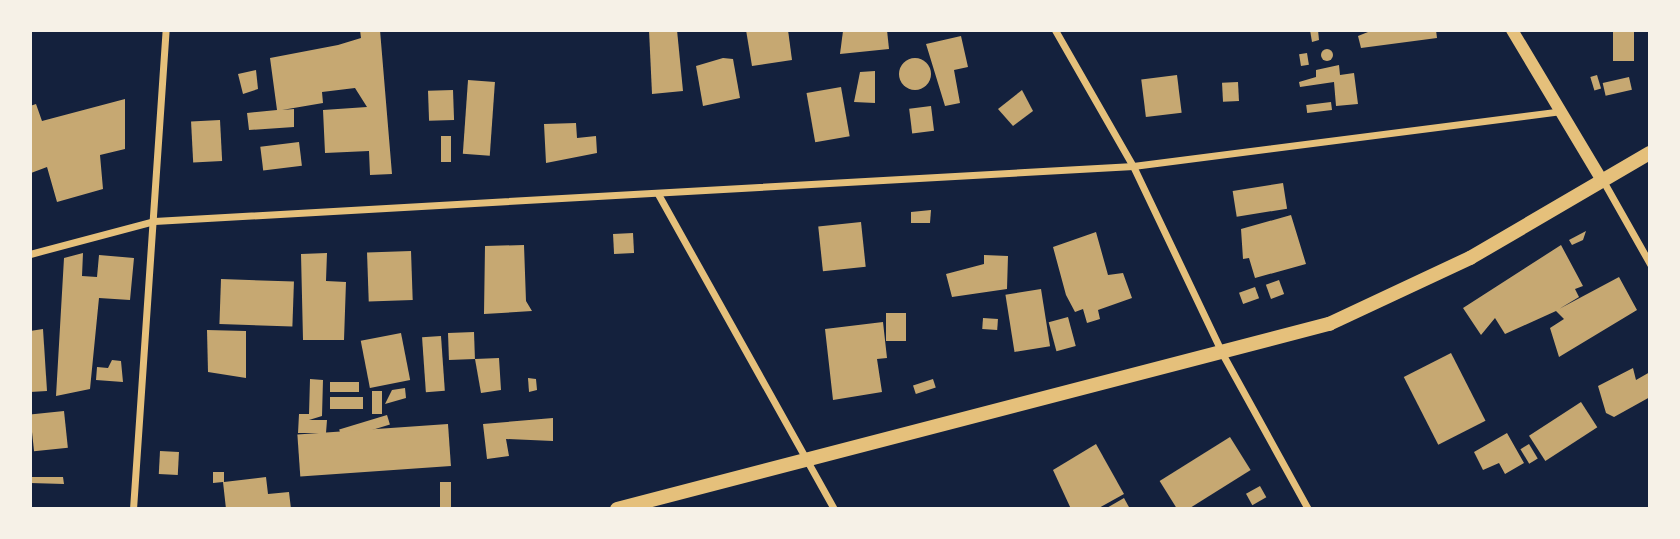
<!DOCTYPE html>
<html>
<head>
<meta charset="utf-8">
<style>
  body { margin:0 }
  #map { position:relative; width:1680px; height:539px; overflow:hidden; background:#14213d; font-family:Helvetica,sans-serif }
  div>[style] { position:absolute }
  [style*='--x'] { left:calc(var(--x)*1px); top:calc(var(--y)*1px); width:calc(var(--w)*1px); rotate:calc(var(--a)*1deg) }
  .building>* { inset:0; background:#c6a872; transform-origin:0 0 }
  .round { border-radius:50% }
  .minor>* { height:7px; margin:-3.5px; padding:0 3.5px; transform-origin:3.5px; border-radius:3.5px; background:#e5c07b }
  .tertiary>* { height:12px; margin:-6px; padding:0 6px; transform-origin:6px; border-radius:6px; background:#e5c07b }
  .secondary>* { height:14px; margin:-7px; padding:0 7px; transform-origin:7px; border-radius:7px; background:#e5c07b }
  span { translate:-50% -50%; white-space:nowrap; text-align:center; line-height:1.15; -webkit-text-stroke:5px #f6f1e7; paint-order:stroke }
  .frame { position:absolute; inset:0; border:32px solid #f6f1e7; pointer-events:none }
</style>
</head>
<body>
<div id="map">
  <div class="building">
    <div style="clip-path:polygon(360px 30px,380px 30px,392px 174px,370px 175px,369px 151px,325px 153px,323px 110px,367px 107px,355px 88px,322px 92px,323px 103px,282px 110px,294px 109px,294px 127px,249px 130px,247px 113px,277px 110px,270px 58px,338px 45px,361px 38px)"></div>
    <div style="clip-path:polygon(649px 30px,677px 30px,683px 91px,652px 94px)"></div>
    <div style="clip-path:polygon(746px 30px,788px 30px,792px 60px,752px 66px)"></div>
    <div style="clip-path:polygon(887px 30px,889px 49px,840px 54px,843px 31px)"></div>
    <div style="clip-path:polygon(1310px 30px,1318px 30px,1319px 40px,1312px 42px)"></div>
    <div style="clip-path:polygon(1373px 30px,1436px 30px,1437px 38px,1361px 48px,1358px 36px)"></div>
    <div style="left:1613px;top:30px;width:21px;height:31px"></div>
    <div style="clip-path:polygon(961px 36px,968px 67px,954px 70px,960px 103px,945px 106px,926px 44px)"></div>
    <div class="round" style="left:1321px;top:49px;width:12px;height:12px"></div>
    <div style="left:1307px;top:53px;width:12px;height:8px;rotate:81deg"></div>
    <div style="clip-path:polygon(723px 58px,733px 59px,740px 98px,703px 106px,696px 66px)"></div>
    <div class="round" style="left:899px;top:58px;width:32px;height:32px"></div>
    <div style="clip-path:polygon(1339px 65px,1340px 75px,1354px 73px,1358px 104px,1336px 106px,1334px 82px,1300px 87px,1299px 82px,1316px 77px,1316px 70px)"></div>
    <div style="clip-path:polygon(256px 70px,258px 89px,243px 94px,238px 74px)"></div>
    <div style="clip-path:polygon(875px 71px,875px 103px,854px 102px,860px 72px)"></div>
    <div style="left:1177px;top:75px;width:38px;height:36px;rotate:83deg"></div>
    <div style="left:1597px;top:75px;width:14px;height:7px;rotate:73deg"></div>
    <div style="left:1629px;top:77px;width:13px;height:27px;rotate:77deg"></div>
    <div style="left:468px;top:80px;width:27px;height:74px;rotate:4deg"></div>
    <div style="left:1238px;top:82px;width:19px;height:16px;rotate:87deg"></div>
    <div style="left:841px;top:87px;width:50px;height:35px;rotate:80deg"></div>
    <div style="left:453px;top:90px;width:30px;height:25px;rotate:88deg"></div>
    <div style="clip-path:polygon(1022px 90px,1033px 111px,1013px 126px,998px 109px)"></div>
    <div style="clip-path:polygon(125px 99px,125px 149px,100px 155px,103px 189px,57px 202px,47px 167px,31px 173px,30px 189px,30px 106px,36px 104px,42px 121px)"></div>
    <div style="left:1331px;top:102px;width:8px;height:25px;rotate:83deg"></div>
    <div style="left:931px;top:106px;width:25px;height:22px;rotate:83deg"></div>
    <div style="left:220px;top:120px;width:41px;height:29px;rotate:87deg"></div>
    <div style="clip-path:polygon(576px 123px,577px 138px,596px 136px,597px 153px,546px 163px,544px 124px)"></div>
    <div style="left:441px;top:136px;width:10px;height:26px"></div>
    <div style="left:299px;top:142px;width:24px;height:39px;rotate:83deg"></div>
    <div style="left:1283px;top:183px;width:26px;height:51px;rotate:81deg"></div>
    <div style="clip-path:polygon(931px 210px,930px 223px,911px 223px,911px 212px)"></div>
    <div style="clip-path:polygon(1291px 215px,1306px 264px,1255px 278px,1249px 258px,1243px 259px,1241px 229px)"></div>
    <div style="left:861px;top:222px;width:45px;height:43px;rotate:84deg"></div>
    <div style="clip-path:polygon(1586px 231px,1583px 240px,1572px 245px,1569px 240px)"></div>
    <div style="clip-path:polygon(1096px 232px,1108px 275px,1123px 273px,1132px 298px,1098px 310px,1100px 319px,1087px 323px,1083px 309px,1075px 312px,1066px 295px,1053px 247px)"></div>
    <div style="left:633px;top:233px;width:20px;height:20px;rotate:87deg"></div>
    <div style="clip-path:polygon(524px 245px,526px 301px,532px 311px,484px 314px,485px 246px)"></div>
    <div style="clip-path:polygon(1561px 245px,1583px 286px,1575px 289px,1579px 297px,1559px 309px,1619px 277px,1637px 310px,1559px 357px,1550px 328px,1564px 319px,1556px 311px,1505px 334px,1495px 318px,1481px 335px,1463px 308px)"></div>
    <div style="left:411px;top:251px;width:49px;height:44px;rotate:88deg"></div>
    <div style="clip-path:polygon(83px 253px,82px 276px,97px 277px,99px 255px,134px 258px,130px 300px,99px 298px,90px 389px,56px 396px,64px 258px)"></div>
    <div style="clip-path:polygon(327px 253px,326px 281px,346px 282px,344px 340px,303px 340px,301px 254px)"></div>
    <div style="clip-path:polygon(984px 255px,1008px 256px,1007px 289px,952px 297px,946px 274px,984px 264px)"></div>
    <div style="left:221px;top:279px;width:73px;height:45px;rotate:2deg"></div>
    <div style="left:1279px;top:280px;width:15px;height:14px;rotate:70deg"></div>
    <div style="left:1255px;top:287px;width:12px;height:17px;rotate:70deg"></div>
    <div style="left:1041px;top:289px;width:58px;height:36px;rotate:81deg"></div>
    <div style="left:886px;top:313px;width:20px;height:28px"></div>
    <div style="left:1068px;top:317px;width:30px;height:20px;rotate:75deg"></div>
    <div style="left:983px;top:318px;width:15px;height:11px;rotate:4deg"></div>
    <div style="clip-path:polygon(883px 322px,887px 358px,877px 359px,882px 392px,833px 400px,825px 329px)"></div>
    <div style="clip-path:polygon(43px 329px,47px 391px,30px 392px,30px 331px)"></div>
    <div style="clip-path:polygon(207px 330px,246px 331px,246px 378px,208px 372px)"></div>
    <div style="left:474px;top:332px;width:27px;height:26px;rotate:88deg"></div>
    <div style="left:401px;top:333px;width:48px;height:41px;rotate:79deg"></div>
    <div style="left:441px;top:336px;width:55px;height:19px;rotate:86deg"></div>
    <div style="left:1451px;top:353px;width:76px;height:53px;rotate:63deg"></div>
    <div style="clip-path:polygon(499px 358px,501px 390px,481px 393px,475px 359px)"></div>
    <div style="clip-path:polygon(112px 360px,121px 361px,123px 382px,96px 380px,97px 367px,108px 368px)"></div>
    <div style="clip-path:polygon(1633px 368px,1636px 380px,1650px 372px,1650px 397px,1614px 417px,1606px 413px,1598px 386px)"></div>
    <div style="clip-path:polygon(528px 378px,536px 379px,537px 390px,529px 392px)"></div>
    <div style="clip-path:polygon(310px 379px,323px 380px,322px 416px,309px 420px,327px 420px,326px 433px,298px 433px,299px 414px,309px 414px)"></div>
    <div style="left:933px;top:379px;width:9px;height:21px;rotate:72deg"></div>
    <div style="left:330px;top:382px;width:29px;height:10px"></div>
    <div style="clip-path:polygon(405px 388px,406px 398px,385px 404px,392px 390px)"></div>
    <div style="left:372px;top:391px;width:10px;height:23px"></div>
    <div style="left:363px;top:397px;width:12px;height:33px;rotate:90deg"></div>
    <div style="left:1581px;top:402px;width:30px;height:62px;rotate:57deg"></div>
    <div style="left:64px;top:411px;width:37px;height:34px;rotate:84deg"></div>
    <div style="left:387px;top:415px;width:10px;height:50px;rotate:73deg"></div>
    <div style="clip-path:polygon(553px 418px,553px 441px,506px 439px,509px 456px,487px 459px,483px 424px)"></div>
    <div style="left:448px;top:424px;width:42px;height:151px;rotate:86deg"></div>
    <div style="clip-path:polygon(1507px 433px,1524px 463px,1505px 474px,1499px 463px,1483px 470px,1474px 452px)"></div>
    <div style="left:1230px;top:437px;width:39px;height:83px;rotate:58deg"></div>
    <div style="clip-path:polygon(1096px 444px,1124px 494px,1097px 509px,1071px 509px,1053px 470px)"></div>
    <div style="left:1529px;top:444px;width:17px;height:10px;rotate:59deg"></div>
    <div style="left:160px;top:451px;width:19px;height:23px;rotate:3deg"></div>
    <div style="clip-path:polygon(213px 472px,224px 472px,224px 482px,266px 477px,268px 494px,289px 492px,291px 509px,226px 509px,223px 482px,213px 483px)"></div>
    <div style="clip-path:polygon(30px 477px,63px 477px,64px 484px,30px 483px)"></div>
    <div style="left:440px;top:482px;width:11px;height:27px"></div>
    <div style="left:1260px;top:486px;width:13px;height:16px;rotate:61deg"></div>
    <div style="clip-path:polygon(1124px 498px,1130px 509px,1105px 509px)"></div>
  </div>
  <div class="minor">
    <div style="--x:1055;--y:30;--w:157;--a:60.2"></div>
    <div style="--x:1133;--y:166;--w:209;--a:64.5"></div>
    <div style="--x:1223;--y:355;--w:176;--a:61.1"></div>
    <div style="--x:1602;--y:179;--w:98;--a:60.5"></div>
    <div style="--x:658;--y:194;--w:361;--a:60.8"></div>
    <div style="--x:30;--y:254;--w:128;--a:-14.9"></div>
    <div style="--x:154;--y:221;--w:981;--a:-3.22"></div>
    <div style="--x:1133;--y:166;--w:426;--a:-7.3"></div>
    <div style="--x:133;--y:509;--w:480;--a:-86.1"></div>
  </div>
  <div class="tertiary">
    <div style="--x:1512;--y:30;--w:174;--a:59.1"></div>
  </div>
  <div class="secondary">
    <div style="--x:617;--y:509;--w:736;--a:-14.57"></div>
    <div style="--x:1329;--y:324;--w:156;--a:-25.1"></div>
    <div style="--x:1470;--y:258;--w:208;--a:-30.3"></div>
  </div>
  <div class="frame"></div>
</div>
</body>
</html>
